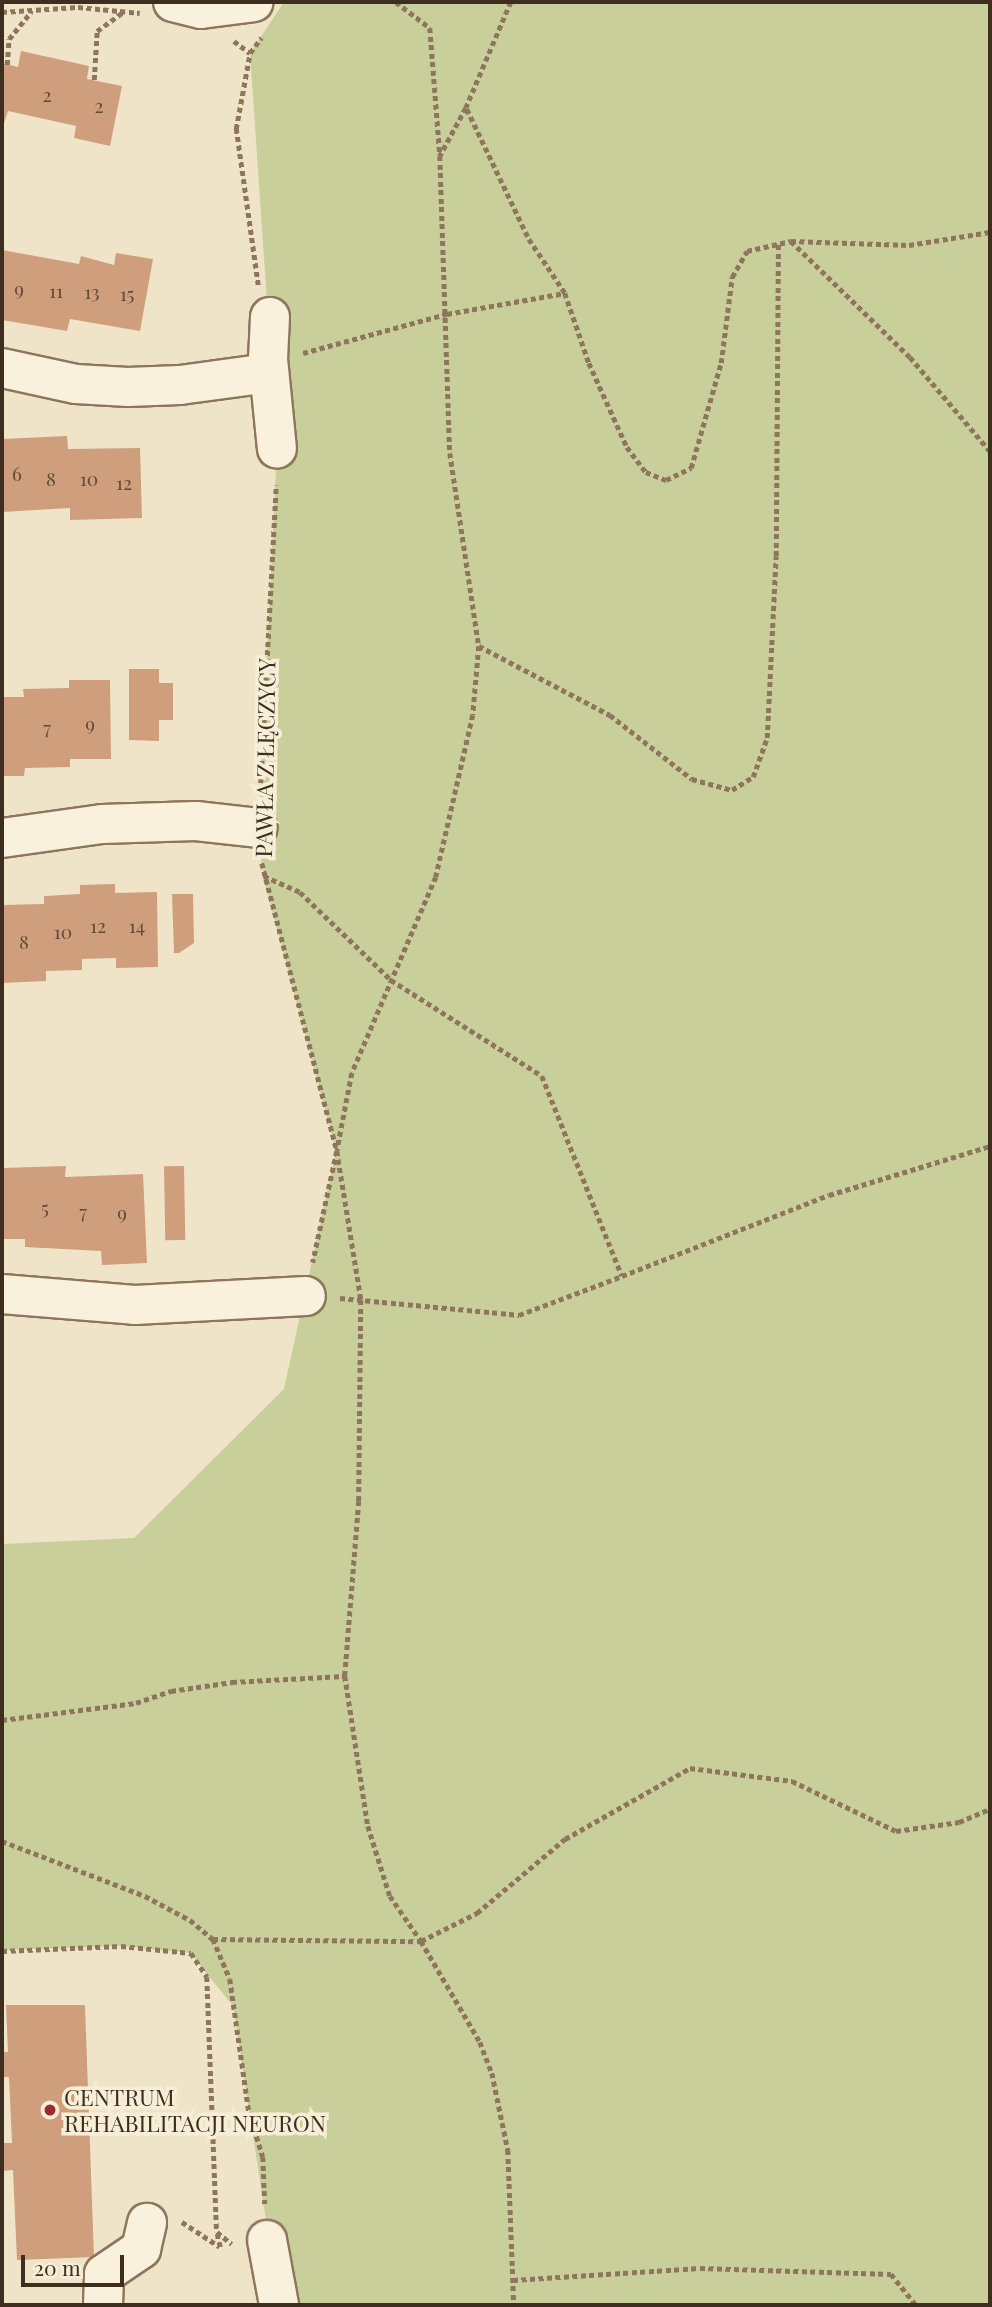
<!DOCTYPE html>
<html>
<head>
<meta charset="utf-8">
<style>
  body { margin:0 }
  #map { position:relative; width:992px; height:2307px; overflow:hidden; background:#f0e4c8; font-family:"Playfair Display",serif }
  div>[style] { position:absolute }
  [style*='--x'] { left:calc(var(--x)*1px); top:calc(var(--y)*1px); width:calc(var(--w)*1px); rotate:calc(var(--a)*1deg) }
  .green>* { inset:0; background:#c9cf9b }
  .building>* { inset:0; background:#cf9f7d; transform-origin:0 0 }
  .path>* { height:4.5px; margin-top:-2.25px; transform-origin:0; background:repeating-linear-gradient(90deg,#8d765c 0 5px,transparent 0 8.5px) }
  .roads { filter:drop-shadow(2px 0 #8d765c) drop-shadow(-2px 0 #8d765c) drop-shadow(0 2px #8d765c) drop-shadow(0 -2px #8d765c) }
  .minor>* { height:38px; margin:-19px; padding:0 19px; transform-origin:19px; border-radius:19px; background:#faf1dc }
  .dots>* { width:19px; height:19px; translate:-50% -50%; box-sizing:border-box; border:4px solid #f7eed8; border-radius:50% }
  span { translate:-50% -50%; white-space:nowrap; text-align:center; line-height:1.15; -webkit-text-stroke:7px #f7eed8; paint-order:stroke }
  .number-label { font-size:19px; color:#624a37 }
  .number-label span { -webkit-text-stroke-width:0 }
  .street-label { font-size:23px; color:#3d2e20 }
  .poi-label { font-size:23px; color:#3d2e20 }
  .left { translate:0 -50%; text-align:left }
  .frame { position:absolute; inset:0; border:4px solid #3d2e20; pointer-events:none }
  .scale { position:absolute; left:21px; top:2255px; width:103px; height:32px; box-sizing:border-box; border:4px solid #3d2e20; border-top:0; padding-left:9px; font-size:21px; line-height:24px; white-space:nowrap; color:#3d2e20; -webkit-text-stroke:5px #f7eed8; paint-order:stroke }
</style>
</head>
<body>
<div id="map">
  <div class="green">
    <div style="clip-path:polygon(284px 2px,990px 2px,990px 2305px,279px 2305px,233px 2006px,190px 1953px,121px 1946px,2px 1950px,2px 1544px,134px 1538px,284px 1389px,336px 1151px,263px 876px,258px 828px,277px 449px,250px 53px)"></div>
  </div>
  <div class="building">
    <div style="clip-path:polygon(21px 51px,89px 66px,87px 79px,122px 86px,110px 146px,74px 138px,76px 126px,8px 111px,2px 129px,2px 63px,18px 67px)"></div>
    <div style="clip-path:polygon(2px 250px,79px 264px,81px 256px,114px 265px,116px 253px,153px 259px,140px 331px,70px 319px,67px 331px,2px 320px)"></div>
    <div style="clip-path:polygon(67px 436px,68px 449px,140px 448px,142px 518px,70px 520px,70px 508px,2px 512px,2px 439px)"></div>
    <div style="clip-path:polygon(129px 669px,159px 669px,159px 683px,173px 683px,173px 720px,159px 720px,159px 741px,129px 740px)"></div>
    <div style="clip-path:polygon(69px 680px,110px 680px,111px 759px,70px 759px,70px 767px,25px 768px,24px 776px,2px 776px,2px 697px,24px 697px,23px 689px,69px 688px)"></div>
    <div style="clip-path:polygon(115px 884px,115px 893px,157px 892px,158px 967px,116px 968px,116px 958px,82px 959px,82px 970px,46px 971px,46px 981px,2px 983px,3px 905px,44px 904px,44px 896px,80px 894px,80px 885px)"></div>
    <div style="clip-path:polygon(172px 894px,193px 894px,194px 943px,179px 953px,174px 953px)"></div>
    <div style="clip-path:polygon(66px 1166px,65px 1177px,143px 1174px,147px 1263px,102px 1265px,101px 1251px,25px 1247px,25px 1239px,2px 1239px,2px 1168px)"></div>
    <div style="left:184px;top:1166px;width:74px;height:20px;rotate:89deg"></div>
    <div style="clip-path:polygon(6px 2005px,85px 2005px,94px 2257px,17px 2260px,13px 2170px,2px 2171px,2px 2143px,12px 2143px,9px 2077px,2px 2077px,2px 2052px,8px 2052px)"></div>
  </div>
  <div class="path">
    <div style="--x:396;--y:2;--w:43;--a:37.4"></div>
    <div style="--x:430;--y:28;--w:127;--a:85.5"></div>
    <div style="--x:511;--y:2;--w:115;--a:113"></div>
    <div style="--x:466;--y:108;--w:55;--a:118.4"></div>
    <div style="--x:440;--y:156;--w:297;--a:88.1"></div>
    <div style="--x:450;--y:453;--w:195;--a:81.5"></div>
    <div style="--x:479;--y:646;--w:69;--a:95"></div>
    <div style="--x:473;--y:715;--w:166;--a:102.9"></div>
    <div style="--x:436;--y:877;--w:213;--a:113.2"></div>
    <div style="--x:352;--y:1073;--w:79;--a:100.9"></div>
    <div style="--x:337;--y:1151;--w:151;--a:80.8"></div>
    <div style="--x:361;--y:1300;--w:201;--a:90.6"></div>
    <div style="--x:359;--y:1501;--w:176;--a:94.6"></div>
    <div style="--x:345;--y:1676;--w:152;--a:81.3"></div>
    <div style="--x:368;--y:1826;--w:73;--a:72.6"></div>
    <div style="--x:390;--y:1896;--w:55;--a:55.4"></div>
    <div style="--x:421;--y:1941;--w:117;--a:59.7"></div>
    <div style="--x:480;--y:2042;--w:33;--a:69"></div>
    <div style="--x:492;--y:2073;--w:79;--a:78.3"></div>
    <div style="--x:508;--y:2150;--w:155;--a:87.8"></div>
    <div style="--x:2;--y:12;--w:76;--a:-3.8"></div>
    <div style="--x:78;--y:7;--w:62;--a:5.5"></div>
    <div style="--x:234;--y:41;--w:20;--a:37"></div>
    <div style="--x:7;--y:65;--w:26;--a:-86"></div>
    <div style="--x:9;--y:39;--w:35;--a:-51"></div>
    <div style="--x:94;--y:80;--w:49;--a:-86.5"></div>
    <div style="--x:97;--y:31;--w:34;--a:-36"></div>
    <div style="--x:467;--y:109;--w:144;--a:64.5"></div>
    <div style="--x:529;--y:239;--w:65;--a:56.3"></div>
    <div style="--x:565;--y:293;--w:74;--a:71.1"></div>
    <div style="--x:589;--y:363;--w:92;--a:65.7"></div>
    <div style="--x:627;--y:447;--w:31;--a:53"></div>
    <div style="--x:646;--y:472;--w:22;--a:22"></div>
    <div style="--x:666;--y:480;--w:28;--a:-26"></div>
    <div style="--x:691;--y:468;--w:109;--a:-74.1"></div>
    <div style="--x:721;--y:363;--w:87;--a:-82.7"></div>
    <div style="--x:732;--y:277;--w:30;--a:-60"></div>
    <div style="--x:747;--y:251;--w:45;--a:-12.8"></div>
    <div style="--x:791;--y:241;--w:166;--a:44.3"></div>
    <div style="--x:910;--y:357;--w:123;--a:49.6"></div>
    <div style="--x:791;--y:241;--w:118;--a:1.9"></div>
    <div style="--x:909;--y:245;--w:82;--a:-9.1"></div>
    <div style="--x:258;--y:285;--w:158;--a:-98"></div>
    <div style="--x:236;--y:129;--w:77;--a:-79.6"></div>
    <div style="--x:250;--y:53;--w:19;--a:-54"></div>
    <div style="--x:303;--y:353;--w:149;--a:-15.2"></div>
    <div style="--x:447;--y:314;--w:120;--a:-10.1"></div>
    <div style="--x:479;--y:646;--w:148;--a:27.8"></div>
    <div style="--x:610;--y:715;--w:104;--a:38"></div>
    <div style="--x:692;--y:779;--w:41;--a:15.4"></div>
    <div style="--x:732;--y:790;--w:25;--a:-32"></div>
    <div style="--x:753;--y:777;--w:41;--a:-70.3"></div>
    <div style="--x:767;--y:738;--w:182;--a:-87.2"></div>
    <div style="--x:776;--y:556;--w:314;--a:-89.6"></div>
    <div style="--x:260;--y:791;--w:306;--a:-87"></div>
    <div style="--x:262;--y:863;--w:298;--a:75.4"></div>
    <div style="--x:337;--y:1151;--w:114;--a:102.2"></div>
    <div style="--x:264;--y:876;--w:39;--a:24"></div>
    <div style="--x:300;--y:892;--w:127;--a:44"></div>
    <div style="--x:391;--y:980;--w:179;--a:32.4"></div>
    <div style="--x:542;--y:1076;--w:215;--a:68.2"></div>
    <div style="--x:622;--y:1276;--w:222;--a:-21.4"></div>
    <div style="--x:829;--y:1195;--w:168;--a:-16.9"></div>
    <div style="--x:340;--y:1298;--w:180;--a:5.4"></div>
    <div style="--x:519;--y:1315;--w:110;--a:-20.7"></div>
    <div style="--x:2;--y:1720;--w:135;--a:-7.2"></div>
    <div style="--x:136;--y:1703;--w:37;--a:-19"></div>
    <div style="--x:171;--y:1691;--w:62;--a:-8.4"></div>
    <div style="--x:232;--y:1682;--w:113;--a:-3"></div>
    <div style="--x:2;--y:1841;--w:153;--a:21"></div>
    <div style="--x:145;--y:1896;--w:51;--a:28.1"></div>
    <div style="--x:190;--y:1920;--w:30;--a:40"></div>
    <div style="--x:213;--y:1939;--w:43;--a:67"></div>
    <div style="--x:230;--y:1979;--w:134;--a:81.9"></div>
    <div style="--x:249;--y:2112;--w:47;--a:72.7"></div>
    <div style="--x:263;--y:2157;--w:47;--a:87.6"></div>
    <div style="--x:213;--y:1939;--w:208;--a:0.6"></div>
    <div style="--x:421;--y:1941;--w:63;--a:-26.6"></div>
    <div style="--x:477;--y:1913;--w:115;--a:-40.1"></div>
    <div style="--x:565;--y:1839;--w:144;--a:-29.6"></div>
    <div style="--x:690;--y:1768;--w:103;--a:7.3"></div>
    <div style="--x:792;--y:1781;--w:115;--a:25.7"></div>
    <div style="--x:896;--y:1831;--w:64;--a:-8.1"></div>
    <div style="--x:959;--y:1822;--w:34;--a:-23"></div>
    <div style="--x:2;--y:1951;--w:119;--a:-2.4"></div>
    <div style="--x:121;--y:1946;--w:70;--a:5.7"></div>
    <div style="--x:191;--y:1953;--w:29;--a:56"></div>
    <div style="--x:207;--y:1977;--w:255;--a:87.8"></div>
    <div style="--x:217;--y:2232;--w:19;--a:39"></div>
    <div style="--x:182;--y:2222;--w:45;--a:33.3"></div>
    <div style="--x:220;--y:2247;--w:13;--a:-103"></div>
    <div style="--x:513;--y:2280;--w:187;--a:-3.7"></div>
    <div style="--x:700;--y:2268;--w:191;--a:1.8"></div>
    <div style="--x:891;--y:2274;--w:40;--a:51"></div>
  </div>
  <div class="roads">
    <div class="minor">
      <div style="--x:173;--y:2;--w:29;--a:14"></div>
      <div style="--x:201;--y:9;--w:53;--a:-7.5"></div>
      <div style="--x:270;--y:317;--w:42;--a:92.7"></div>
      <div style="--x:268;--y:359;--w:90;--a:84.3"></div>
      <div style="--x:2;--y:368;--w:76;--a:12.2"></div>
      <div style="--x:76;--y:384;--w:52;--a:3.3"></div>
      <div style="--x:128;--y:387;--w:52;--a:-2.2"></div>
      <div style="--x:180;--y:385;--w:90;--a:-7.7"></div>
      <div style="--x:2;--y:838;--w:101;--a:-8"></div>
      <div style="--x:102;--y:824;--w:94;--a:-1.8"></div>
      <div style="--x:196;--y:821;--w:62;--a:6.4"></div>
      <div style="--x:2;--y:1294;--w:133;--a:4.7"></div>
      <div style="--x:135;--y:1305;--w:171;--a:-3"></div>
      <div style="--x:267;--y:2240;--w:66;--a:79.5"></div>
      <div style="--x:103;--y:2305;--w:31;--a:-88"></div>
      <div style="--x:104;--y:2274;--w:45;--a:-34"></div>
      <div style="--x:141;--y:2249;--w:27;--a:-77"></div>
    </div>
  </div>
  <div class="dots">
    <div style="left:50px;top:2110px;background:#9e2a2b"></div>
  </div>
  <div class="number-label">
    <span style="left:47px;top:95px">2</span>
    <span style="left:99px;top:106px">2</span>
    <span style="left:19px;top:289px">9</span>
    <span style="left:56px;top:291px">11</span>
    <span style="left:92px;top:292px">13</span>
    <span style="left:127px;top:294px">15</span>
    <span style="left:17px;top:474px">6</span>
    <span style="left:51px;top:479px">8</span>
    <span style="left:89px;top:479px">10</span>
    <span style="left:124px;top:483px">12</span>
    <span style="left:90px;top:724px">9</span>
    <span style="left:47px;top:728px">7</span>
    <span style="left:98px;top:926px">12</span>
    <span style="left:137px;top:926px">14</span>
    <span style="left:63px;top:932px">10</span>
    <span style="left:24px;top:942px">8</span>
    <span style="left:45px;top:1208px">5</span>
    <span style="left:83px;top:1212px">7</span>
    <span style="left:122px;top:1213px">9</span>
  </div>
  <div class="street-label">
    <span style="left:265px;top:758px;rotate:-89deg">PAWŁA Z ŁĘCZYCY</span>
  </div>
  <div class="poi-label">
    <span class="left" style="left:64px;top:2110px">CENTRUM<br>REHABILITACJI NEURON</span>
  </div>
  <div class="frame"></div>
  <div class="scale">20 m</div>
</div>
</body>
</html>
